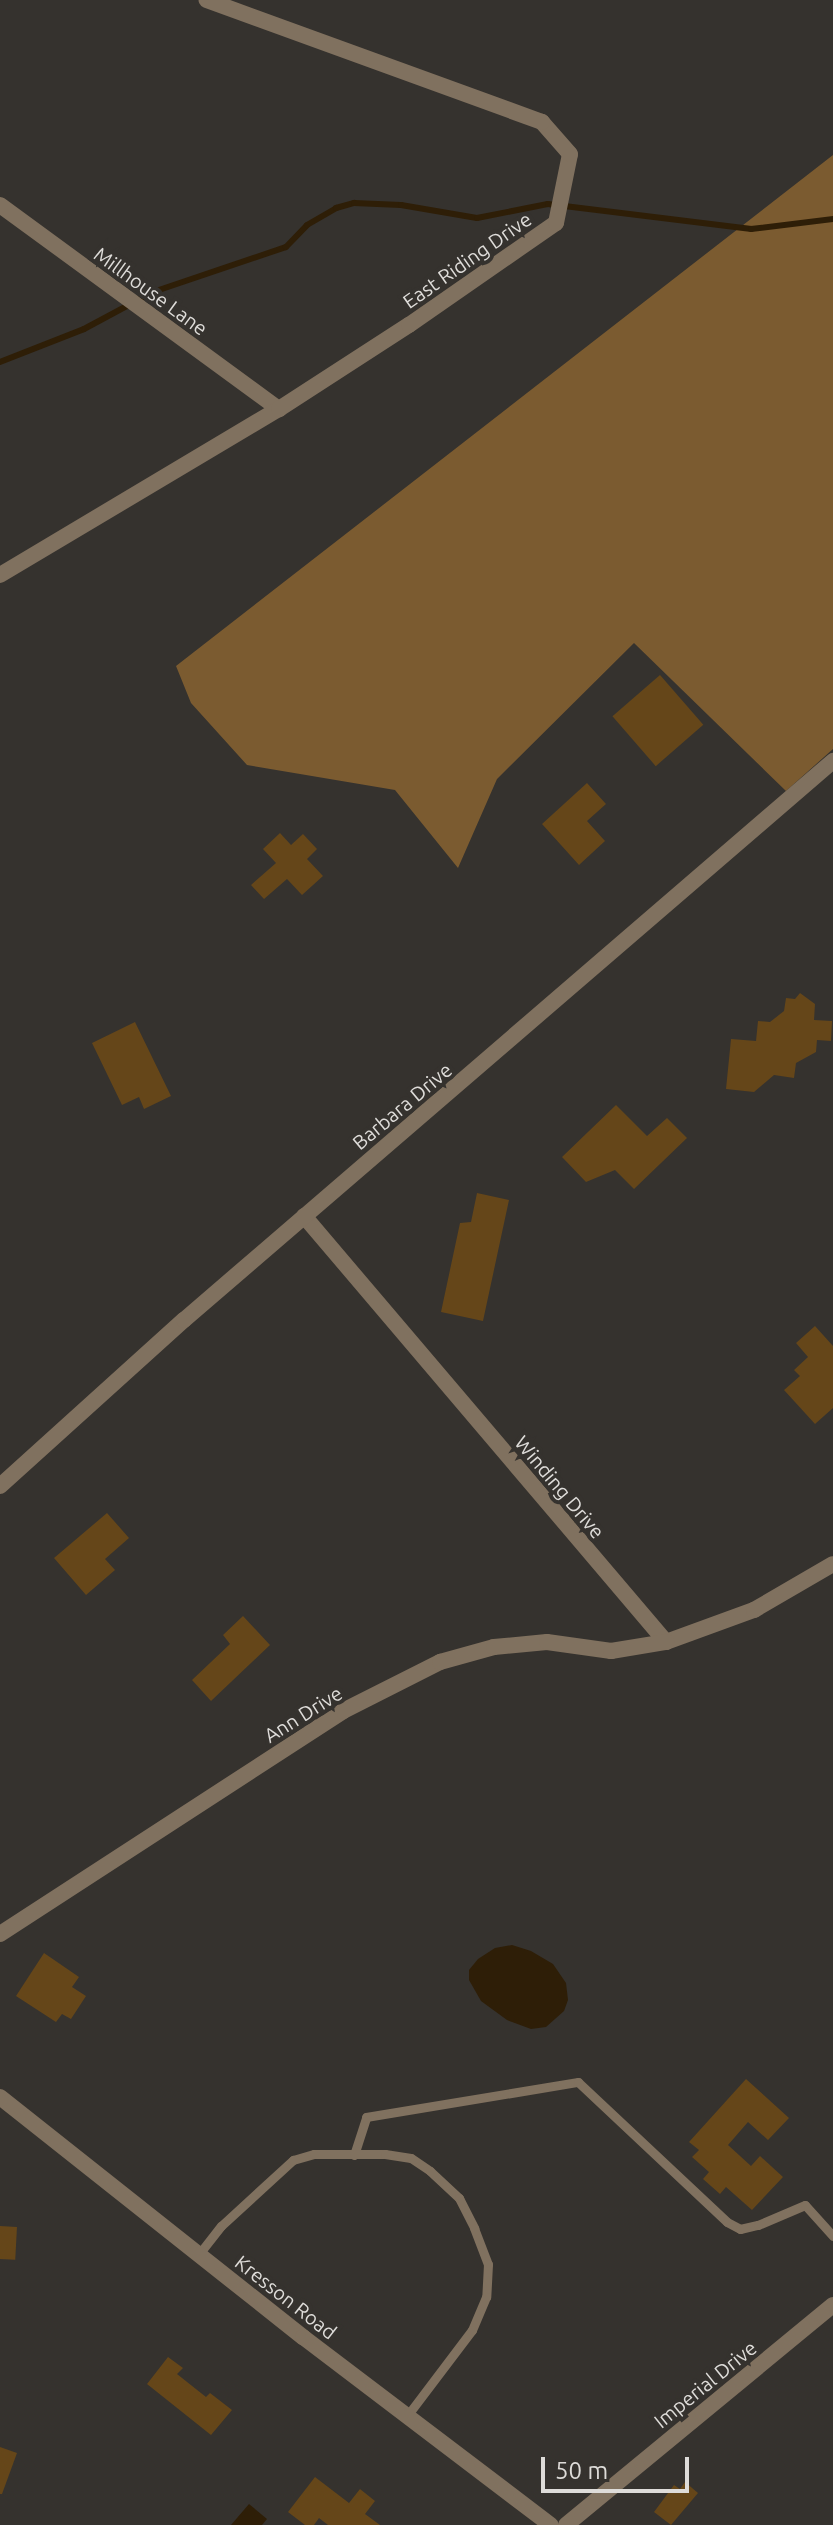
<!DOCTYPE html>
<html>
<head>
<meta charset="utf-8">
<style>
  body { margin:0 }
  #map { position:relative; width:833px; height:2525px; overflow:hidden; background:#35322e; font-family:Ubuntu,sans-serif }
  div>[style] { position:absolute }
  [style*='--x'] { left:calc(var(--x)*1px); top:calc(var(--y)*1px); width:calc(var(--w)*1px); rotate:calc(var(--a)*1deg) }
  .forest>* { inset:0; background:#7b5b30 }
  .water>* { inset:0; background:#2e1e07 }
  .stream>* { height:6px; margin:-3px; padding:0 3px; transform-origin:3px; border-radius:3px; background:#2e1e07 }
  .building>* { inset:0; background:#654619; transform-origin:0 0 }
  .service>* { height:9px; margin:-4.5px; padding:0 4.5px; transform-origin:4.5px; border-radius:4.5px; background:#80715f }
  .minor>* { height:16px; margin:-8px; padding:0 8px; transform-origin:8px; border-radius:8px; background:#80715f }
  .tertiary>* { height:16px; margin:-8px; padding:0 8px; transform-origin:8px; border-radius:8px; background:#80715f }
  span { translate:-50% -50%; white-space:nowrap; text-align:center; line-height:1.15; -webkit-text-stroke:8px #35322e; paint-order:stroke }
  .street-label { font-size:20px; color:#dedcd9 }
  .scale { position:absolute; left:541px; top:2457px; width:148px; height:36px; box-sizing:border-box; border:4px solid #dedcd9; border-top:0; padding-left:10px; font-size:24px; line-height:28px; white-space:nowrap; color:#dedcd9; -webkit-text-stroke:6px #35322e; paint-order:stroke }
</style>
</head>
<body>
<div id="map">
  <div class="forest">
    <div style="clip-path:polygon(833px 155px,833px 749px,786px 791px,634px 643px,497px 779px,458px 868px,395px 790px,247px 765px,191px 703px,176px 666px)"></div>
  </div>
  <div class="water">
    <div style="clip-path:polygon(512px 1945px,531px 1951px,553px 1964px,566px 1983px,568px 2000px,564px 2011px,546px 2027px,531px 2029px,507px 2020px,481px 2001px,469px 1980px,469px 1970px,478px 1959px,495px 1948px)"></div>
    <div style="clip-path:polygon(249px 2504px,267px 2519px,262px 2525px,231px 2525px)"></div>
  </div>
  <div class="stream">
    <div style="--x:0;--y:362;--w:90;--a:-21.4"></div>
    <div style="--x:84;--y:329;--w:78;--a:-28.2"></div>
    <div style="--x:153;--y:292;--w:140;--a:-18.7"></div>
    <div style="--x:286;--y:247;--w:30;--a:-46"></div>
    <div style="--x:307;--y:225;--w:34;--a:-30"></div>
    <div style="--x:336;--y:208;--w:19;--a:-16"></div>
    <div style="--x:354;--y:203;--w:47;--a:2.4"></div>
    <div style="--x:401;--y:205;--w:77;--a:9.7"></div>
    <div style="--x:477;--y:218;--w:72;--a:-11.2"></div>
    <div style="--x:548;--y:204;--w:205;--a:7"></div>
    <div style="--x:751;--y:229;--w:83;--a:-7"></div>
  </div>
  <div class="building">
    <div style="left:660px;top:675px;width:66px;height:63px;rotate:49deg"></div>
    <div style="clip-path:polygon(587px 783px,606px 804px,587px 821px,605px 841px,579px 865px,542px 824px)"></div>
    <div style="clip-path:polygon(280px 833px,291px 845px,303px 834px,317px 849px,307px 859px,323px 876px,302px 895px,287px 879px,264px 899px,251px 885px,276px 863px,263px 849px)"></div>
    <div style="clip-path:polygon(800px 993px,815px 1004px,814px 1020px,832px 1021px,831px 1041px,817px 1040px,816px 1052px,796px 1063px,794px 1078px,774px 1075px,754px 1092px,726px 1089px,731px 1039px,756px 1041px,758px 1021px,770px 1022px,784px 1011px,786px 998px,795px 999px)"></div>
    <div style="clip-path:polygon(135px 1022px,171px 1096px,144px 1109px,139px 1097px,122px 1105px,92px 1043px)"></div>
    <div style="clip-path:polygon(616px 1105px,647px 1136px,667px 1118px,687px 1138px,634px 1189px,615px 1170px,586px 1182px,562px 1157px)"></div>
    <div style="clip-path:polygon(477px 1193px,509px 1200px,483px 1321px,441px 1312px,460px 1223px,471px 1222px)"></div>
    <div style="clip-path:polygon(815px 1326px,833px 1346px,833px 1408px,815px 1424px,784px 1390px,800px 1376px,794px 1370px,808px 1357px,796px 1343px)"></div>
    <div style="clip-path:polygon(107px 1513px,129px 1538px,105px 1559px,115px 1570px,86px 1595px,54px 1558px)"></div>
    <div style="clip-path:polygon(243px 1616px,270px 1645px,211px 1701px,192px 1680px,230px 1644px,223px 1635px)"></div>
    <div style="clip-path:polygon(44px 1953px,79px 1977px,72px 1987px,86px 1996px,71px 2019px,62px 2014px,56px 2022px,16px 1996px)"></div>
    <div style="clip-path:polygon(746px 2079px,789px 2118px,768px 2140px,748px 2122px,728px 2145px,751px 2166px,760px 2156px,783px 2177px,752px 2210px,726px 2187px,720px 2194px,703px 2179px,709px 2172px,692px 2157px,699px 2150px,689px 2142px)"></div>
    <div style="left:0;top:2226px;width:17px;height:33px;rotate:3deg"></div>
    <div style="clip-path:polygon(168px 2357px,183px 2368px,177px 2374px,206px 2397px,210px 2393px,232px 2410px,211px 2435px,147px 2384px)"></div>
    <div style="clip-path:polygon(0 2447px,17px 2453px,2px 2494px,0 2494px)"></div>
    <div style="clip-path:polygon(315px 2477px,349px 2503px,360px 2489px,375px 2501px,365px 2514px,380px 2525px,328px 2525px,319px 2518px,314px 2525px,305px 2525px,288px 2512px)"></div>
    <div style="clip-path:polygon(685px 2482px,698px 2493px,671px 2525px,654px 2512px,674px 2485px,680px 2489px)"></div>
  </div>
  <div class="service">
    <div style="--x:354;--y:2155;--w:40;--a:-72"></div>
    <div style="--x:366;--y:2117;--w:215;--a:-9.4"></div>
    <div style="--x:578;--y:2082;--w:204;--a:43.2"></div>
    <div style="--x:727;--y:2222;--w:15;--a:28"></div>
    <div style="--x:740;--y:2229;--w:18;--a:-13"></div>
    <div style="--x:758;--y:2225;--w:51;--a:-23.1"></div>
    <div style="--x:805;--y:2205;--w:42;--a:47.9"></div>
    <div style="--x:199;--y:2254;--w:36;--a:-52"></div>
    <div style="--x:221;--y:2226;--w:98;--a:-42.5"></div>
    <div style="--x:293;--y:2160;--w:22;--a:-16"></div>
    <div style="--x:314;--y:2154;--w:71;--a:0"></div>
    <div style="--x:385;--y:2154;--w:26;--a:9"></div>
    <div style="--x:411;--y:2158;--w:23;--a:34"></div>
    <div style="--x:430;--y:2171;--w:40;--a:43"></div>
    <div style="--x:459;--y:2198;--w:34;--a:63"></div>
    <div style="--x:474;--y:2228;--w:39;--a:69"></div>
    <div style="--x:488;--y:2264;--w:33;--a:93"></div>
    <div style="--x:486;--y:2297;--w:36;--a:113"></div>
    <div style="--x:472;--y:2330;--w:108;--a:127.1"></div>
  </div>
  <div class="minor">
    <div style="--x:0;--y:205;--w:346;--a:36.2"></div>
    <div style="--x:0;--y:575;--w:325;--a:-30.8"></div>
    <div style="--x:279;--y:409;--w:155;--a:-32.9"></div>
    <div style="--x:409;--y:325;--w:179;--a:-34.8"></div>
    <div style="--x:556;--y:223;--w:70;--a:-78.5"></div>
    <div style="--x:570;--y:154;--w:43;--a:-131.2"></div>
    <div style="--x:542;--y:122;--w:357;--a:-160"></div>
    <div style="--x:304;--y:1216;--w:559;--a:49.64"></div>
    <div style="--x:666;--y:1642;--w:94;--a:-20"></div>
    <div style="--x:754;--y:1610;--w:91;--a:-30.2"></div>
    <div style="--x:0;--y:1486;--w:248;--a:-42.1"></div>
    <div style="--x:184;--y:1320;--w:857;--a:-40.74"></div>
    <div style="--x:0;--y:1934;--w:409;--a:-33"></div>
    <div style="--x:343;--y:1711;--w:109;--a:-26.8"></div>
    <div style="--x:440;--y:1662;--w:56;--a:-15.5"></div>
    <div style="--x:494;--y:1647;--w:53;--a:-5.4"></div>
    <div style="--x:547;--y:1642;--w:65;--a:8"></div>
    <div style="--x:611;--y:1651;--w:56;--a:-9.3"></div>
    <div style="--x:566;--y:2525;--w:346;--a:-39.5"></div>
  </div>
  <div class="tertiary">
    <div style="--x:0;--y:2097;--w:387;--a:38.4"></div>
    <div style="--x:303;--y:2337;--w:311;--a:37.2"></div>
  </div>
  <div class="street-label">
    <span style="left:467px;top:260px;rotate:-35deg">East Riding Drive</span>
    <span style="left:151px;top:291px;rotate:36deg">Millhouse Lane</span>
    <span style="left:402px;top:1106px;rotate:-40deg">Barbara Drive</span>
    <span style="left:560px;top:1487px;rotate:50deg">Winding Drive</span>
    <span style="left:303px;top:1714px;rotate:-32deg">Ann Drive</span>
    <span style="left:286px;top:2297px;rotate:38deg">Kresson Road</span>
    <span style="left:705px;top:2384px;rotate:-39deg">Imperial Drive</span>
  </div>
  <div class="scale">50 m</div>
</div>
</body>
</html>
